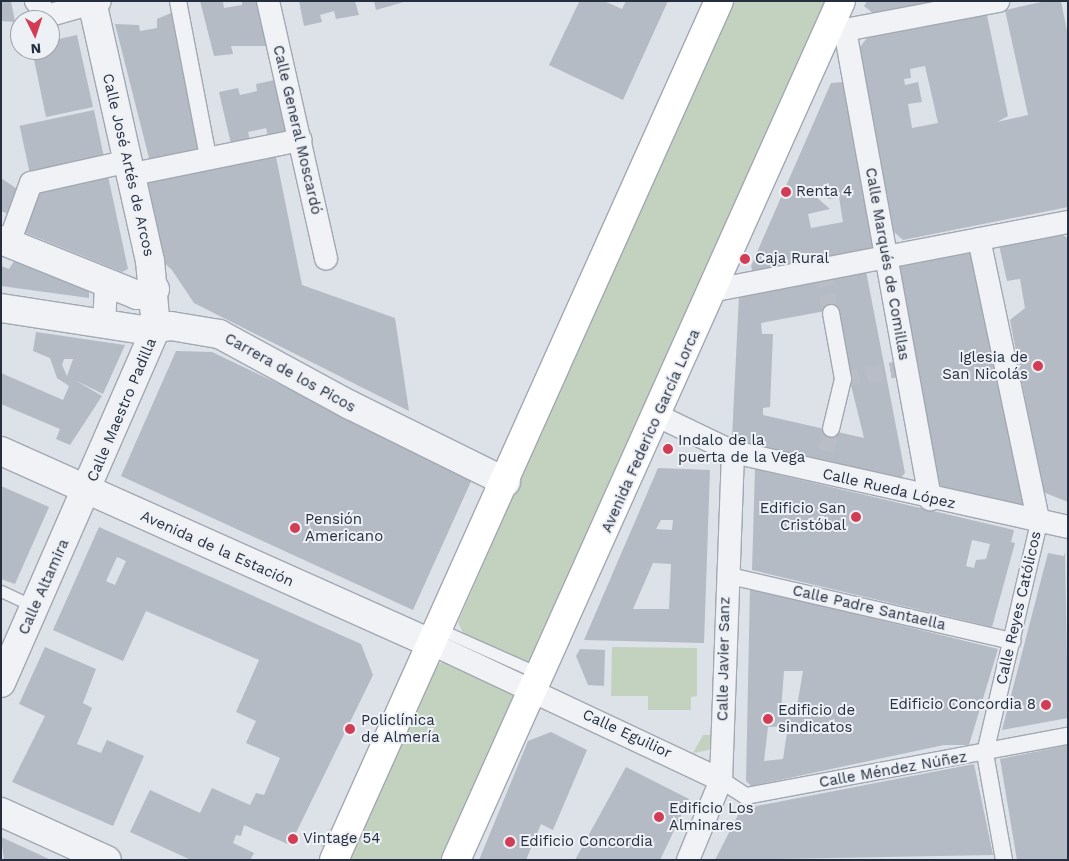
<!DOCTYPE html>
<html>
<head>
<meta charset="utf-8">
<style>
  body { margin:0 }
  #map { position:relative; width:1069px; height:861px; overflow:hidden; background:#dde1e8; font-family:"Work Sans",sans-serif }
  div>[style] { position:absolute }
  [style*='--x'] { left:calc(var(--x)*1px); top:calc(var(--y)*1px); width:calc(var(--w)*1px); rotate:calc(var(--a)*1deg) }
  .green>* { inset:0; background:#c3d2be }
  .building>* { inset:0; background:#b4bbc4; transform-origin:0 0 }
  .pedestrian-tunnel>* { height:16px; margin-top:-8px; transform-origin:0; background:repeating-linear-gradient(90deg,#b8bdc6 0 16px,transparent 0 24px) }
  .roads { filter:drop-shadow(1px 0 #a2a8b2) drop-shadow(-1px 0 #a2a8b2) drop-shadow(0 1px #a2a8b2) drop-shadow(0 -1px #a2a8b2) }
  .service>* { height:11px; margin:-5.5px; padding:0 5.5px; transform-origin:5.5px; border-radius:5.5px; background:#f0f2f6 }
  .pedestrian>* { height:16px; margin:-8px; padding:0 8px; transform-origin:8px; border-radius:8px; background:#f0f2f6 }
  .minor>* { height:22px; margin:-11px; padding:0 11px; transform-origin:11px; border-radius:11px; background:#f0f2f6 }
  .tertiary>* { height:28px; margin:-14px; padding:0 14px; transform-origin:14px; border-radius:14px; background:#f0f2f6 }
  .primary>* { height:28px; margin:-14px; padding:0 14px; transform-origin:14px; border-radius:14px; background:#fff }
  .dots>* { width:14px; height:14px; translate:-50% -50%; box-sizing:border-box; border:2px solid #edf0f5; border-radius:50% }
  span { translate:-50% -50%; white-space:nowrap; text-align:center; line-height:1.15; -webkit-text-stroke:4px #edf0f5; paint-order:stroke }
  .street-label { font-size:15px; color:#262f3f }
  .poi-label { font-size:15px; color:#262f3f }
  .left { translate:0 -50%; text-align:left }
  .right { translate:-100% -50%; text-align:right }
  .frame { position:absolute; inset:0; border:2px solid #262f3f; pointer-events:none }
  .north { position:absolute; left:10px; top:10px; width:50px; height:50px; box-sizing:border-box; background:#edf0f5; border:1px solid #9da3ac; border-radius:50%; rotate:176deg; font-size:14px; font-weight:700; line-height:20px; text-align:center; color:#262f3f }
  .north::after { content:''; display:block; margin:auto; width:18px; height:22px; background:#d23d55; clip-path:polygon(50% 0,100% 100%,50% 72%,0 100%) }
</style>
</head>
<body>
<div id="map">
  <div class="green">
    <div style="clip-path:polygon(731px 1px,830px 1px,531px 662px,524px 662px,464px 635px,458px 622px)"></div>
    <div style="clip-path:polygon(612px 647px,697px 648px,697px 696px,691px 697px,691px 710px,648px 710px,648px 696px,611px 696px)"></div>
    <div style="clip-path:polygon(443px 662px,514px 694px,515px 699px,444px 860px,332px 860px,318px 842px,391px 765px,436px 665px)"></div>
    <div style="clip-path:polygon(703px 735px,718px 735px,709px 750px,693px 753px)"></div>
  </div>
  <div class="building">
    <div style="clip-path:polygon(1px 1px,11px 1px,15px 22px,1px 21px)"></div>
    <div style="clip-path:polygon(200px 1px,223px 2px,224px 8px,242px 5px,242px 1px,262px 1px,270px 46px,231px 46px,233px 54px,214px 56px)"></div>
    <div style="clip-path:polygon(299px 1px,355px 1px,359px 15px,336px 19px,334px 11px,320px 15px,322px 22px,304px 26px)"></div>
    <div style="clip-path:polygon(374px 1px,404px 1px,404px 2px,376px 10px)"></div>
    <div style="clip-path:polygon(604px 1px,622px 9px,626px 1px,668px 1px,623px 100px,549px 65px,579px 2px)"></div>
    <div style="clip-path:polygon(867px 1px,936px 1px,936px 2px,874px 14px,864px 6px)"></div>
    <div style="clip-path:polygon(evenodd,1046px 1px,1061px 1px,1068px 36px,1068px 207px,903px 240px,894px 232px,860px 47px,867px 38px,987px 15px,1008px 116px,997px 122px,1028px 115px,1005px 10px,1046px 1px,925px 66px,938px 123px,912px 128px,908px 104px,922px 102px,918px 82px,905px 85px,904px 79px,911px 78px,910px 69px,925px 66px)"></div>
    <div style="clip-path:polygon(178px 10px,202px 150px,150px 162px,115px 24px,139px 25px,140px 31px,157px 28px,157px 19px)"></div>
    <div style="clip-path:polygon(77px 35px,93px 107px,46px 117px,32px 50px,50px 50px,50px 41px)"></div>
    <div style="clip-path:polygon(275px 80px,287px 132px,268px 136px,266px 128px,248px 132px,250px 140px,231px 144px,219px 92px,238px 88px,240px 95px,257px 91px,256px 84px)"></div>
    <div style="clip-path:polygon(evenodd,843px 82px,874px 244px,870px 249px,753px 273px,751px 266px,831px 83px,843px 82px,806px 188px,829px 199px,839px 197px,843px 222px,811px 228px,808px 214px,830px 209px,806px 188px)"></div>
    <div style="left:94px;top:110px;width:47px;height:76px;rotate:78deg"></div>
    <div style="clip-path:polygon(275px 152px,302px 285px,395px 318px,409px 411px,194px 303px,172px 270px,153px 252px,137px 182px)"></div>
    <div style="clip-path:polygon(108px 176px,128px 269px,122px 272px,21px 231px,36px 190px)"></div>
    <div style="clip-path:polygon(1px 178px,23px 193px,14px 216px,1px 211px)"></div>
    <div style="clip-path:polygon(1061px 234px,1068px 238px,1068px 502px,1043px 492px,1010px 320px,1025px 308px,1020px 279px,1007px 281px,999px 245px)"></div>
    <div style="clip-path:polygon(974px 250px,979px 297px,1027px 505px,1020px 510px,933px 488px,900px 265px)"></div>
    <div style="clip-path:polygon(16px 258px,89px 288px,89px 298px,1px 286px,1px 266px,9px 269px)"></div>
    <div style="clip-path:polygon(evenodd,866px 271px,905px 473px,897px 482px,738px 447px,732px 438px,739px 295px,866px 271px,836px 309px,847px 369px,864px 438px,763px 415px,763px 408px,770px 407px,773px 334px,762px 334px,761px 323px,836px 309px)"></div>
    <div style="clip-path:polygon(evenodd,36px 332px,125px 345px,103px 394px,75px 380px,102px 396px,70px 445px,56px 439px,60px 429px,1px 404px,1px 373px,63px 400px,69px 386px,57px 378px,50px 358px,33px 351px,36px 332px,64px 359px,73px 359px,67px 376px,62px 365px,64px 359px)"></div>
    <div style="clip-path:polygon(176px 351px,212px 352px,473px 477px,413px 610px,121px 476px)"></div>
    <div style="clip-path:polygon(evenodd,658px 468px,710px 470px,704px 643px,584px 640px,658px 468px,661px 520px,673px 520px,672px 530px,656px 529px,661px 520px,658px 468px,653px 563px,671px 564px,669px 609px,633px 609px,653px 563px)"></div>
    <div style="clip-path:polygon(evenodd,755px 469px,1014px 530px,1011px 542px,1015px 543px,992px 627px,752px 570px,755px 469px,972px 540px,990px 544px,986px 559px,976px 560px,974px 568px,966px 566px,972px 540px)"></div>
    <div style="clip-path:polygon(1px 486px,49px 507px,15px 584px,1px 579px)"></div>
    <div style="clip-path:polygon(evenodd,99px 527px,361px 644px,373px 675px,290px 845px,244px 825px,241px 836px,236px 835px,233px 843px,254px 853px,250px 860px,191px 860px,130px 832px,150px 790px,200px 813px,212px 788px,250px 805px,256px 793px,264px 795px,280px 758px,246px 743px,256px 721px,236px 712px,259px 660px,146px 611px,123px 661px,53px 630px,99px 527px,117px 557px,126px 561px,115px 585px,106px 581px,117px 557px)"></div>
    <div style="clip-path:polygon(1065px 552px,1068px 718px,1002px 730px,1048px 553px,1064px 556px)"></div>
    <div style="clip-path:polygon(evenodd,750px 588px,998px 649px,969px 745px,944px 745px,751px 786px,746px 781px,750px 588px,784px 671px,803px 671px,796px 712px,781px 710px,784px 671px,750px 588px,788px 726px,783px 759px,764px 761px,768px 727px,788px 726px)"></div>
    <div style="clip-path:polygon(45px 647px,96px 669px,83px 703px,92px 708px,77px 744px,101px 753px,107px 740px,144px 756px,113px 826px,12px 782px,45px 716px,19px 704px)"></div>
    <div style="clip-path:polygon(580px 649px,605px 650px,604px 686px,588px 685px,576px 656px)"></div>
    <div style="clip-path:polygon(551px 732px,587px 750px,553px 830px,541px 824px,526px 860px,479px 860px,528px 741px)"></div>
    <div style="clip-path:polygon(1068px 745px,1068px 860px,1017px 860px,1000px 759px)"></div>
    <div style="clip-path:polygon(974px 764px,993px 855px,715px 860px,741px 809px)"></div>
    <div style="clip-path:polygon(626px 767px,689px 799px,660px 860px,575px 860px)"></div>
    <div style="clip-path:polygon(1px 837px,34px 852px,51px 860px,4px 860px)"></div>
  </div>
  <div class="pedestrian-tunnel">
    <div style="--x:823;--y:271;--w:43;--a:79.2"></div>
    <div style="--x:843;--y:379;--w:63;--a:-10.1"></div>
    <div style="--x:820;--y:474;--w:46;--a:-76.3"></div>
  </div>
  <div class="roads">
    <div class="service">
      <div style="--x:1;--y:591;--w:38;--a:25"></div>
      <div style="--x:439;--y:629;--w:111;--a:24"></div>
    </div>
    <div class="pedestrian">
      <div style="--x:178;--y:1;--w:159;--a:79.1"></div>
      <div style="--x:831;--y:313;--w:67;--a:79.7"></div>
      <div style="--x:843;--y:379;--w:51;--a:103.5"></div>
      <div style="--x:726;--y:575;--w:294;--a:13"></div>
      <div style="--x:721;--y:780;--w:30;--a:33"></div>
      <div style="--x:746;--y:796;--w:328;--a:-10.6"></div>
      <div style="--x:1004;--y:860;--w:109;--a:-100.1"></div>
      <div style="--x:985;--y:753;--w:236;--a:-76.8"></div>
    </div>
    <div class="minor">
      <div style="--x:36;--y:1;--w:19;--a:54"></div>
      <div style="--x:47;--y:16;--w:55;--a:-15.8"></div>
      <div style="--x:268;--y:1;--w:264;--a:77.3"></div>
      <div style="--x:832;--y:23;--w:15;--a:28"></div>
      <div style="--x:845;--y:30;--w:156;--a:-10.7"></div>
      <div style="--x:845;--y:30;--w:477;--a:79.7"></div>
      <div style="--x:128;--y:175;--w:176;--a:-11.5"></div>
      <div style="--x:979;--y:239;--w:290;--a:78.1"></div>
      <div style="--x:9;--y:243;--w:64;--a:-69.9"></div>
      <div style="--x:31;--y:183;--w:96;--a:-12.6"></div>
      <div style="--x:715;--y:290;--w:359;--a:-10.9"></div>
      <div style="--x:104;--y:324;--w:38;--a:-87"></div>
      <div style="--x:658;--y:416;--w:83;--a:25.6"></div>
      <div style="--x:733;--y:452;--w:343;--a:12.6"></div>
      <div style="--x:432;--y:644;--w:319;--a:25.2"></div>
      <div style="--x:688;--y:860;--w:87;--a:-67.6"></div>
      <div style="--x:721;--y:780;--w:328;--a:-87.9"></div>
    </div>
    <div class="tertiary">
      <div style="--x:1;--y:240;--w:147;--a:22"></div>
      <div style="--x:137;--y:295;--w:19;--a:-18"></div>
      <div style="--x:1;--y:308;--w:144;--a:8.8"></div>
      <div style="--x:143;--y:330;--w:28;--a:-8"></div>
      <div style="--x:171;--y:326;--w:49;--a:9.5"></div>
      <div style="--x:219;--y:334;--w:149;--a:28.5"></div>
      <div style="--x:350;--y:405;--w:174;--a:26.3"></div>
      <div style="--x:1;--y:451;--w:472;--a:24.1"></div>
      <div style="--x:1;--y:683;--w:386;--a:-66.4"></div>
      <div style="--x:156;--y:329;--w:68;--a:-95"></div>
      <div style="--x:150;--y:261;--w:266;--a:-102.6"></div>
      <div style="--x:1;--y:812;--w:116;--a:24.4"></div>
    </div>
    <div class="primary">
      <div style="--x:334;--y:860;--w:941;--a:-65.86"></div>
      <div style="--x:456;--y:860;--w:941;--a:-65.86"></div>
    </div>
  </div>
  <div class="dots">
    <div style="left:786px;top:192px;background:#d23d55"></div>
    <div style="left:745px;top:259px;background:#d23d55"></div>
    <div style="left:1038px;top:366px;background:#d23d55"></div>
    <div style="left:668px;top:449px;background:#d23d55"></div>
    <div style="left:856px;top:517px;background:#d23d55"></div>
    <div style="left:295px;top:528px;background:#d23d55"></div>
    <div style="left:1046px;top:705px;background:#d23d55"></div>
    <div style="left:768px;top:719px;background:#d23d55"></div>
    <div style="left:350px;top:729px;background:#d23d55"></div>
    <div style="left:659px;top:817px;background:#d23d55"></div>
    <div style="left:293px;top:839px;background:#d23d55"></div>
    <div style="left:510px;top:842px;background:#d23d55"></div>
  </div>
  <div class="street-label">
    <span style="left:297px;top:130px;rotate:77deg">Calle General Moscardó</span>
    <span style="left:128px;top:165px;rotate:77deg">Calle José Artés de Arcos</span>
    <span style="left:887px;top:264px;rotate:80deg">Calle Marqués de Comillas</span>
    <span style="left:290px;top:373px;rotate:29deg">Carrera de los Picos</span>
    <span style="left:122px;top:410px;rotate:-67deg">Calle Maestro Padilla</span>
    <span style="left:651px;top:431px;rotate:-66deg">Avenida Federico García Lorca</span>
    <span style="left:889px;top:489px;rotate:13deg">Calle Rueda López</span>
    <span style="left:217px;top:549px;rotate:24deg">Avenida de la Estación</span>
    <span style="left:44px;top:587px;rotate:-66deg">Calle Altamira</span>
    <span style="left:869px;top:608px;rotate:13deg">Calle Padre Santaella</span>
    <span style="left:1019px;top:608px;rotate:-77deg">Calle Reyes Católicos</span>
    <span style="left:724px;top:659px;rotate:-89deg">Calle Javier Sanz</span>
    <span style="left:627px;top:734px;rotate:25deg">Calle Eguilior</span>
    <span style="left:893px;top:770px;rotate:-10deg">Calle Méndez Núñez</span>
  </div>
  <div class="poi-label">
    <span class="left" style="left:796px;top:192px">Renta 4</span>
    <span class="left" style="left:755px;top:259px">Caja Rural</span>
    <span class="right" style="left:1028px;top:366px">Iglesia de<br>San Nicolás</span>
    <span class="left" style="left:678px;top:449px">Indalo de la<br>puerta de la Vega</span>
    <span class="right" style="left:846px;top:517px">Edificio San<br>Cristóbal</span>
    <span class="left" style="left:305px;top:528px">Pensión<br>Americano</span>
    <span class="right" style="left:1036px;top:705px">Edificio Concordia 8</span>
    <span class="left" style="left:778px;top:719px">Edificio de<br>sindicatos</span>
    <span class="left" style="left:361px;top:729px">Policlínica<br>de Almería</span>
    <span class="left" style="left:669px;top:817px">Edificio Los<br>Alminares</span>
    <span class="left" style="left:303px;top:839px">Vintage 54</span>
    <span class="left" style="left:520px;top:842px">Edificio Concordia</span>
  </div>
  <div class="frame"></div>
  <div class="north">N</div>
</div>
</body>
</html>
